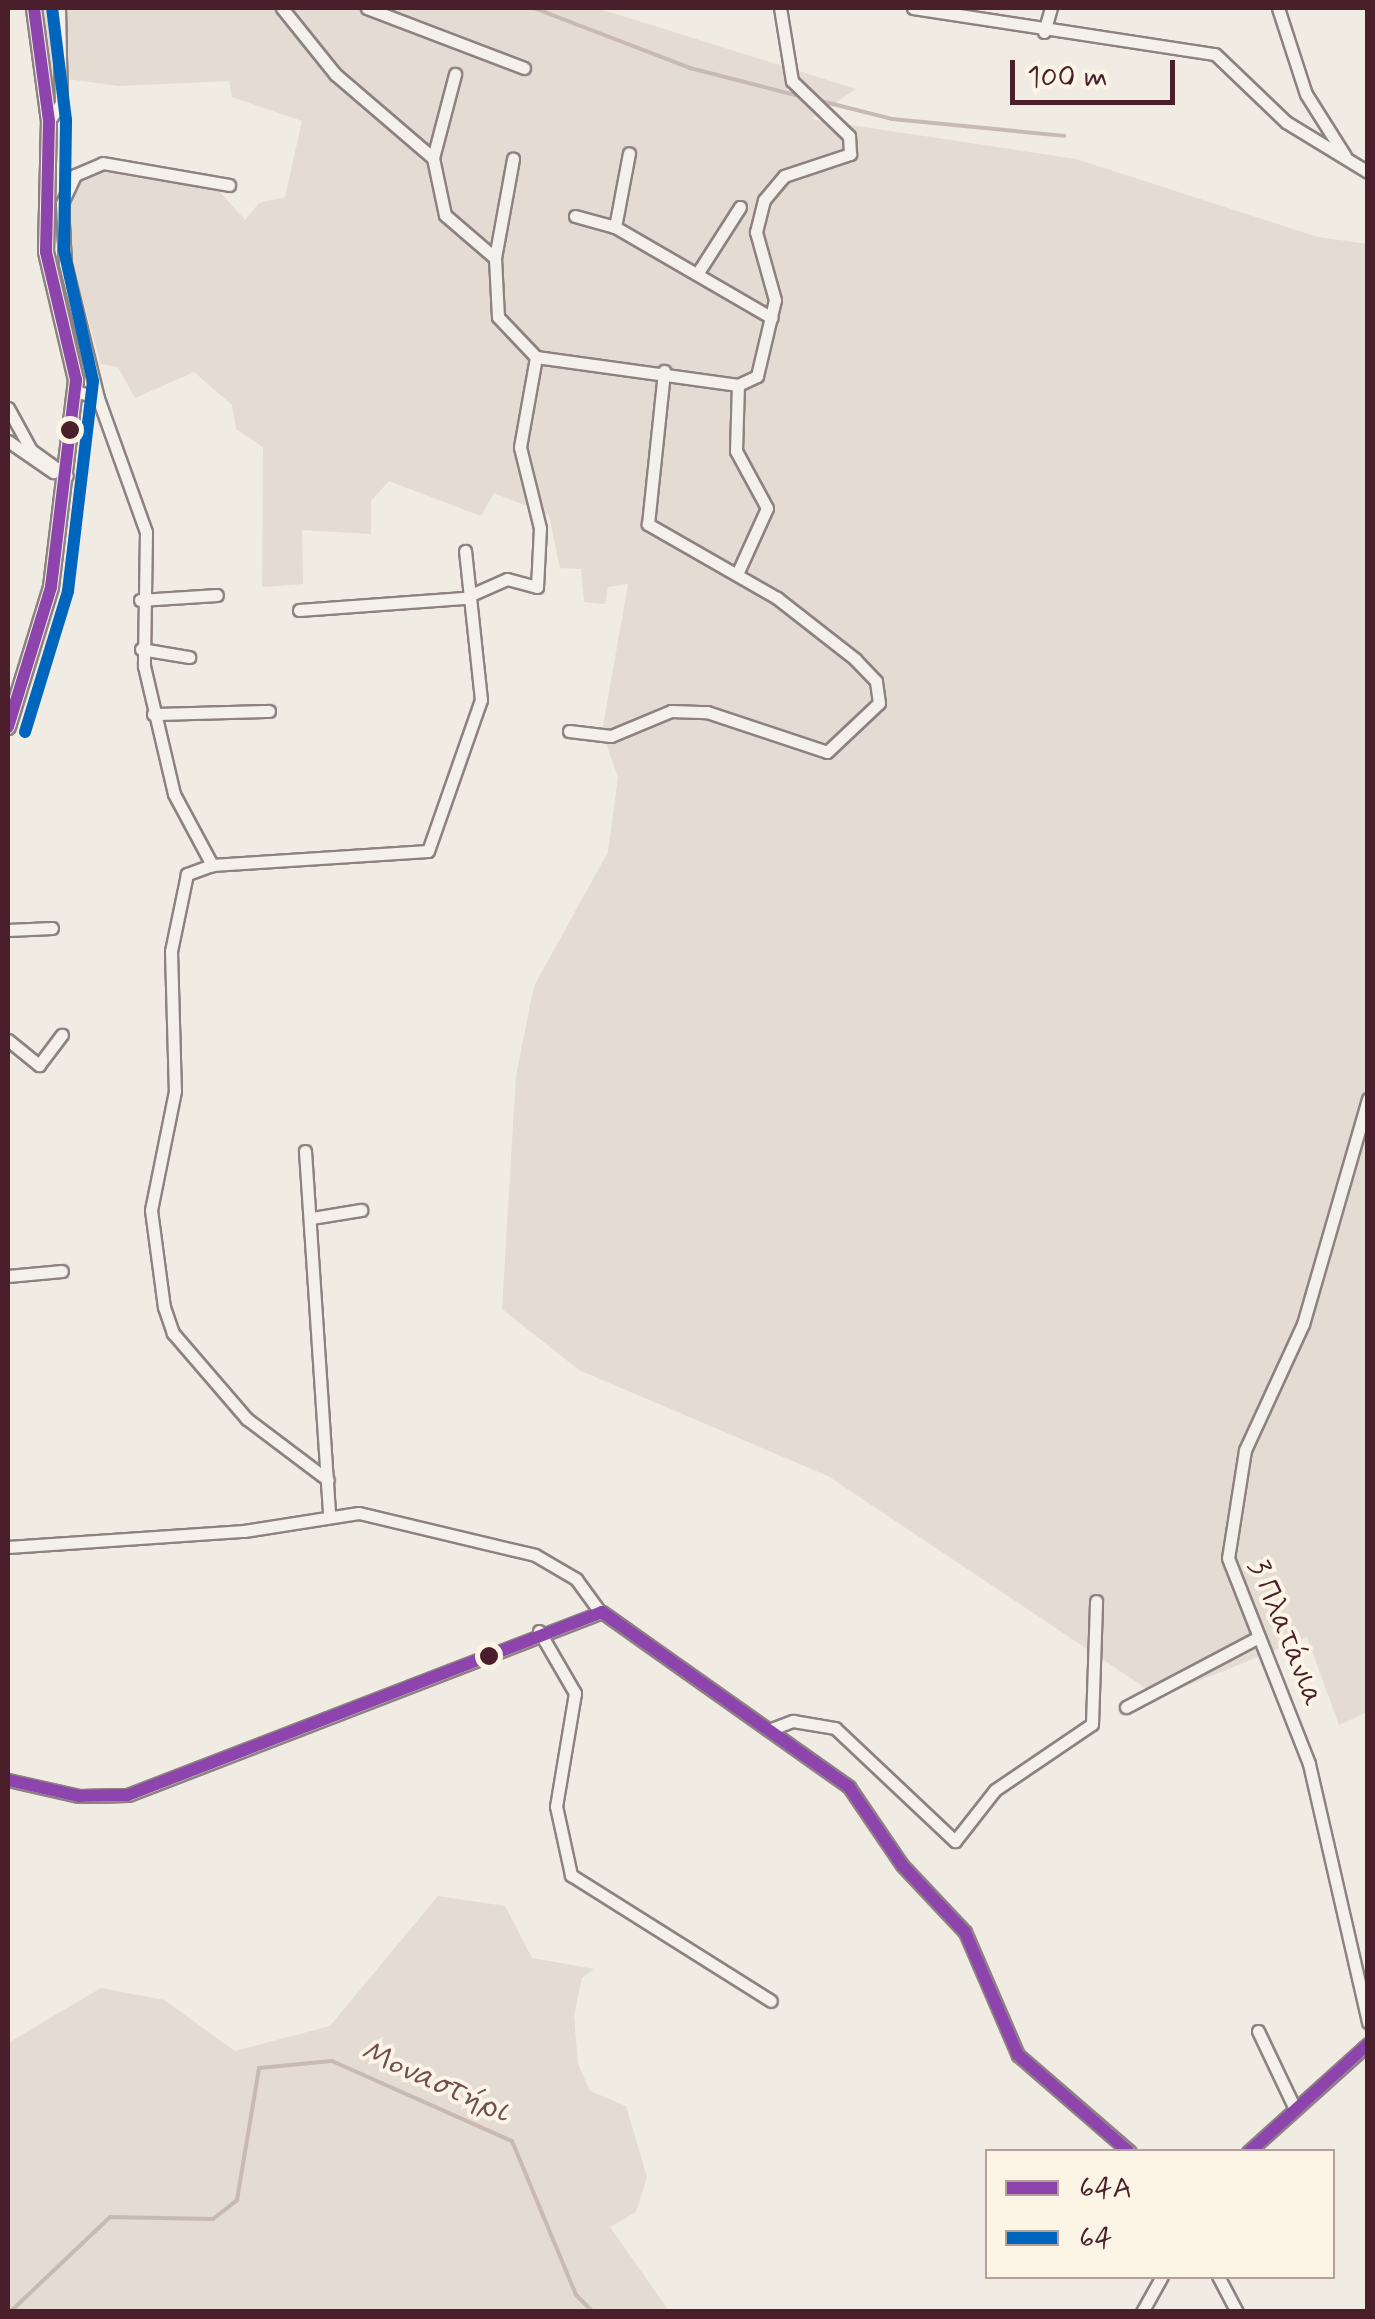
<!DOCTYPE html>
<html>
<head>
<meta charset="utf-8">
<style>
  body { margin:0 }
  #map { position:relative; width:1375px; height:2319px; overflow:hidden; background:#f0ebe3; font-family:Mynerve,sans-serif }
  div>[style] { position:absolute }
  [style*='--x'] { left:calc(var(--x)*1px); top:calc(var(--y)*1px); width:calc(var(--w)*1px); rotate:calc(var(--a)*1deg) }
  .green>* { inset:0; background:#e4dbd2 }
  .stream>* { height:4px; margin:-2px; padding:0 2px; transform-origin:2px; border-radius:2px; background:#c9b9b3 }
  .roads { filter:drop-shadow(2px 0 #8d8281) drop-shadow(-2px 0 #8d8281) drop-shadow(0 2px #8d8281) drop-shadow(0 -2px #8d8281) }
  .minor>* { height:11px; margin:-5.5px; padding:0 5.5px; transform-origin:5.5px; border-radius:5.5px; background:#f4f1eb }
  .major>* { height:14px; margin:-7px; padding:0 7px; transform-origin:7px; border-radius:7px; background:#f4f1eb }
  .bus-1>* { height:12px; margin:-6px; padding:0 6px; transform-origin:6px; border-radius:6px; background:#8e44ad }
  .bus-2>* { height:12px; margin:-6px; padding:0 6px; transform-origin:6px; border-radius:6px; background:#0065bd }
  .dots>* { width:28px; height:28px; translate:-50% -50%; box-sizing:border-box; border:5px solid #fcf5e5; border-radius:50% }
  span { translate:-50% -50%; white-space:nowrap; text-align:center; line-height:1.15; -webkit-text-stroke:8px #fcf5e5; paint-order:stroke }
  .street-label { font-size:30px; color:#4a1f2b }
  .water-label { font-size:32px; color:#704d53; font-style:italic }
  .frame { position:absolute; inset:0; border:10px solid #4a1f2b; pointer-events:none }
  .legend { position:absolute; left:985px; top:2149px; width:350px; height:130px; box-sizing:border-box; background:#fcf5e5; border:2px solid #b59f9b; margin:0; padding:12px 18px; list-style:none; font-size:30px; color:#4a1f2b }
  .legend li { display:flex; align-items:center; gap:20px; height:50px }
  .legend b { width:50px; border:2px solid #b59f9b }
  .scale { position:absolute; left:1010px; top:60px; width:165px; height:45px; box-sizing:border-box; border:5px solid #4a1f2b; border-top:0; padding-left:12px; font-size:30px; line-height:35px; white-space:nowrap; color:#4a1f2b; -webkit-text-stroke:8px #fcf5e5; paint-order:stroke }
</style>
</head>
<body>
<div id="map">
  <div class="green">
    <div style="clip-path:polygon(43px 8px,597px 8px,856px 89px,811px 119px,1076px 159px,1318px 237px,1367px 244px,1367px 1712px,1339px 1725px,1307px 1637px,1159px 1697px,828px 1476px,579px 1370px,502px 1309px,516px 1076px,534px 986px,608px 852px,618px 777px,602px 732px,628px 584px,608px 587px,605px 604px,584px 602px,581px 569px,560px 568px,549px 515px,494px 493px,481px 516px,389px 481px,371px 501px,371px 534px,302px 530px,303px 584px,262px 587px,263px 447px,236px 429px,232px 405px,194px 372px,135px 398px,118px 367px,101px 364px,70px 255px,68px 201px,79px 181px,107px 169px,220px 192px,245px 220px,259px 203px,285px 197px,302px 121px,232px 97px,229px 81px,119px 86px,52px 77px)"></div>
    <div style="clip-path:polygon(438px 1896px,505px 1906px,532px 1958px,594px 1969px,582px 1978px,574px 2015px,578px 2064px,590px 2091px,626px 2106px,647px 2177px,636px 2212px,610px 2227px,669px 2311px,8px 2311px,8px 2043px,101px 1988px,164px 2000px,235px 2051px,330px 2026px)"></div>
  </div>
  <div class="stream">
    <div style="--x:534;--y:8;--w:167;--a:21"></div>
    <div style="--x:690;--y:68;--w:117;--a:14.4"></div>
    <div style="--x:817;--y:100;--w:77;--a:14.2"></div>
    <div style="--x:892;--y:119;--w:173;--a:5.6"></div>
    <div style="--x:10;--y:2312;--w:138;--a:-43.5"></div>
    <div style="--x:110;--y:2217;--w:103;--a:1.1"></div>
    <div style="--x:213;--y:2219;--w:31;--a:-38"></div>
    <div style="--x:237;--y:2200;--w:134;--a:-80.5"></div>
    <div style="--x:259;--y:2068;--w:73;--a:-5.5"></div>
    <div style="--x:332;--y:2061;--w:197;--a:24"></div>
    <div style="--x:512;--y:2141;--w:167;--a:67.4"></div>
    <div style="--x:576;--y:2295;--w:24;--a:45"></div>
  </div>
  <div class="roads">
    <div class="minor">
      <div style="--x:282;--y:8;--w:85;--a:51.2"></div>
      <div style="--x:335;--y:74;--w:129;--a:40.6"></div>
      <div style="--x:433;--y:158;--w:58;--a:78.1"></div>
      <div style="--x:445;--y:215;--w:66;--a:40.7"></div>
      <div style="--x:495;--y:258;--w:59;--a:87.1"></div>
      <div style="--x:498;--y:317;--w:55;--a:46.5"></div>
      <div style="--x:536;--y:357;--w:204;--a:7.9"></div>
      <div style="--x:738;--y:385;--w:21;--a:-25"></div>
      <div style="--x:757;--y:376;--w:78;--a:-76.7"></div>
      <div style="--x:775;--y:300;--w:71;--a:-105.6"></div>
      <div style="--x:756;--y:232;--w:33;--a:-76"></div>
      <div style="--x:764;--y:200;--w:31;--a:-50"></div>
      <div style="--x:784;--y:176;--w:70;--a:-18.4"></div>
      <div style="--x:850;--y:154;--w:18;--a:-93"></div>
      <div style="--x:849;--y:136;--w:79;--a:-136"></div>
      <div style="--x:792;--y:81;--w:74;--a:-99.3"></div>
      <div style="--x:367;--y:8;--w:168;--a:20.9"></div>
      <div style="--x:913;--y:8;--w:305;--a:8.7"></div>
      <div style="--x:1215;--y:54;--w:98;--a:43.8"></div>
      <div style="--x:1286;--y:122;--w:96;--a:31.4"></div>
      <div style="--x:1278;--y:8;--w:90;--a:72"></div>
      <div style="--x:1306;--y:94;--w:73;--a:57.8"></div>
      <div style="--x:1044;--y:32;--w:25;--a:-74"></div>
      <div style="--x:49;--y:121;--w:22;--a:-56"></div>
      <div style="--x:61;--y:103;--w:95;--a:-91.2"></div>
      <div style="--x:433;--y:158;--w:87;--a:-75.3"></div>
      <div style="--x:575;--y:216;--w:41;--a:15.4"></div>
      <div style="--x:615;--y:227;--w:181;--a:30.1"></div>
      <div style="--x:615;--y:227;--w:75;--a:-79.3"></div>
      <div style="--x:495;--y:258;--w:101;--a:-79.7"></div>
      <div style="--x:699;--y:271;--w:76;--a:-57.4"></div>
      <div style="--x:76;--y:391;--w:23;--a:18"></div>
      <div style="--x:98;--y:398;--w:142;--a:70.3"></div>
      <div style="--x:146;--y:532;--w:134;--a:90.9"></div>
      <div style="--x:144;--y:666;--w:131;--a:76.8"></div>
      <div style="--x:174;--y:794;--w:81;--a:61.8"></div>
      <div style="--x:212;--y:865;--w:216;--a:-3.7"></div>
      <div style="--x:428;--y:851;--w:160;--a:-70.7"></div>
      <div style="--x:481;--y:700;--w:150;--a:-96.1"></div>
      <div style="--x:98;--y:398;--w:138;--a:-103.8"></div>
      <div style="--x:65;--y:264;--w:61;--a:-92.8"></div>
      <div style="--x:62;--y:203;--w:31;--a:-65"></div>
      <div style="--x:75;--y:175;--w:30;--a:-23"></div>
      <div style="--x:103;--y:163;--w:128;--a:9.9"></div>
      <div style="--x:8;--y:408;--w:48;--a:61.3"></div>
      <div style="--x:31;--y:450;--w:44;--a:35.8"></div>
      <div style="--x:8;--y:441;--w:55;--a:34.6"></div>
      <div style="--x:738;--y:572;--w:70;--a:-65.6"></div>
      <div style="--x:767;--y:508;--w:65;--a:-118.5"></div>
      <div style="--x:736;--y:451;--w:66;--a:-88.3"></div>
      <div style="--x:140;--y:600;--w:77;--a:-3.7"></div>
      <div style="--x:299;--y:610;--w:165;--a:-4.2"></div>
      <div style="--x:464;--y:598;--w:47;--a:-23.8"></div>
      <div style="--x:507;--y:579;--w:31;--a:15"></div>
      <div style="--x:537;--y:587;--w:59;--a:-87.1"></div>
      <div style="--x:540;--y:528;--w:83;--a:-103.9"></div>
      <div style="--x:520;--y:447;--w:91;--a:-79.9"></div>
      <div style="--x:141;--y:649;--w:49;--a:9.5"></div>
      <div style="--x:153;--y:714;--w:116;--a:-1.5"></div>
      <div style="--x:569;--y:731;--w:42;--a:6.8"></div>
      <div style="--x:611;--y:736;--w:65;--a:-22.6"></div>
      <div style="--x:671;--y:711;--w:36;--a:2"></div>
      <div style="--x:707;--y:712;--w:126;--a:18.4"></div>
      <div style="--x:827;--y:752;--w:71;--a:-43.3"></div>
      <div style="--x:879;--y:703;--w:22;--a:-98"></div>
      <div style="--x:876;--y:681;--w:30;--a:-134"></div>
      <div style="--x:855;--y:659;--w:99;--a:-142"></div>
      <div style="--x:777;--y:598;--w:149;--a:-150.2"></div>
      <div style="--x:648;--y:524;--w:154;--a:-84"></div>
      <div style="--x:212;--y:865;--w:27;--a:160"></div>
      <div style="--x:187;--y:874;--w:79;--a:101.7"></div>
      <div style="--x:171;--y:951;--w:140;--a:88.4"></div>
      <div style="--x:175;--y:1091;--w:121;--a:101.4"></div>
      <div style="--x:151;--y:1210;--w:98;--a:82.4"></div>
      <div style="--x:164;--y:1307;--w:28;--a:71"></div>
      <div style="--x:173;--y:1333;--w:113;--a:49.3"></div>
      <div style="--x:247;--y:1419;--w:101;--a:37"></div>
      <div style="--x:8;--y:930;--w:44;--a:-2.6"></div>
      <div style="--x:8;--y:1040;--w:40;--a:39"></div>
      <div style="--x:39;--y:1065;--w:38;--a:-53"></div>
      <div style="--x:1368;--y:1099;--w:234;--a:106.1"></div>
      <div style="--x:1303;--y:1324;--w:139;--a:114.7"></div>
      <div style="--x:1245;--y:1450;--w:109;--a:98.9"></div>
      <div style="--x:1228;--y:1558;--w:221;--a:68.5"></div>
      <div style="--x:1309;--y:1764;--w:265;--a:77.1"></div>
      <div style="--x:305;--y:1151;--w:361;--a:86.2"></div>
      <div style="--x:312;--y:1218;--w:50;--a:-9.3"></div>
      <div style="--x:8;--y:1276;--w:54;--a:-5.3"></div>
      <div style="--x:8;--y:1547;--w:237;--a:-3.9"></div>
      <div style="--x:244;--y:1531;--w:116;--a:-8.9"></div>
      <div style="--x:359;--y:1513;--w:181;--a:13.4"></div>
      <div style="--x:535;--y:1555;--w:48;--a:30.3"></div>
      <div style="--x:576;--y:1579;--w:39;--a:54"></div>
      <div style="--x:539;--y:1631;--w:72;--a:59.9"></div>
      <div style="--x:575;--y:1693;--w:115;--a:99.5"></div>
      <div style="--x:556;--y:1806;--w:71;--a:77.7"></div>
      <div style="--x:571;--y:1875;--w:236;--a:32.2"></div>
      <div style="--x:1126;--y:1707;--w:148;--a:-27.8"></div>
      <div style="--x:769;--y:1730;--w:26;--a:-21"></div>
      <div style="--x:793;--y:1721;--w:43;--a:9.5"></div>
      <div style="--x:835;--y:1728;--w:165;--a:43.3"></div>
      <div style="--x:955;--y:1841;--w:65;--a:-51.9"></div>
      <div style="--x:995;--y:1790;--w:117;--a:-34.2"></div>
      <div style="--x:1092;--y:1724;--w:123;--a:-88.1"></div>
      <div style="--x:8;--y:1780;--w:73;--a:12.7"></div>
      <div style="--x:79;--y:1796;--w:49;--a:-1.2"></div>
      <div style="--x:128;--y:1795;--w:508;--a:-21.11"></div>
      <div style="--x:602;--y:1612;--w:303;--a:35.3"></div>
      <div style="--x:849;--y:1787;--w:94;--a:55.8"></div>
      <div style="--x:902;--y:1865;--w:92;--a:46.8"></div>
      <div style="--x:965;--y:1932;--w:134;--a:66.7"></div>
      <div style="--x:1018;--y:2055;--w:148;--a:40.9"></div>
      <div style="--x:1258;--y:2031;--w:86;--a:64.6"></div>
      <div style="--x:1248;--y:2152;--w:161;--a:-42"></div>
      <div style="--x:1218;--y:2276;--w:41;--a:62.2"></div>
      <div style="--x:1142;--y:2312;--w:41;--a:-60.9"></div>
    </div>
    <div class="major">
      <div style="--x:8;--y:727;--w:146;--a:-72.9"></div>
      <div style="--x:51;--y:587;--w:209;--a:-83.1"></div>
      <div style="--x:76;--y:380;--w:131;--a:-103.2"></div>
      <div style="--x:46;--y:252;--w:131;--a:-88.7"></div>
      <div style="--x:49;--y:121;--w:114;--a:-97.6"></div>
    </div>
  </div>
  <div class="bus-1">
    <div style="--x:8;--y:727;--w:146;--a:-72.9"></div>
    <div style="--x:51;--y:587;--w:209;--a:-83.1"></div>
    <div style="--x:76;--y:380;--w:131;--a:-103.2"></div>
    <div style="--x:46;--y:252;--w:131;--a:-88.7"></div>
    <div style="--x:49;--y:121;--w:114;--a:-97.6"></div>
    <div style="--x:8;--y:1780;--w:73;--a:12.7"></div>
    <div style="--x:79;--y:1796;--w:49;--a:-1.2"></div>
    <div style="--x:128;--y:1795;--w:508;--a:-21.11"></div>
    <div style="--x:602;--y:1612;--w:303;--a:35.3"></div>
    <div style="--x:849;--y:1787;--w:94;--a:55.8"></div>
    <div style="--x:902;--y:1865;--w:92;--a:46.8"></div>
    <div style="--x:965;--y:1932;--w:134;--a:66.7"></div>
    <div style="--x:1018;--y:2055;--w:147;--a:41.1"></div>
    <div style="--x:1249;--y:2152;--w:161;--a:-42.2"></div>
  </div>
  <div class="bus-2">
    <div style="--x:25;--y:732;--w:147;--a:-73"></div>
    <div style="--x:68;--y:591;--w:211;--a:-83.2"></div>
    <div style="--x:93;--y:381;--w:134;--a:-102.5"></div>
    <div style="--x:64;--y:250;--w:130;--a:-89.1"></div>
    <div style="--x:66;--y:120;--w:113;--a:-97.1"></div>
  </div>
  <div class="dots">
    <div style="left:70px;top:430px;background:#4a1f2b"></div>
    <div style="left:489px;top:1656px;background:#4a1f2b"></div>
  </div>
  <div class="street-label">
    <span style="left:1285px;top:1633px;rotate:68deg">3 Πλατάνια</span>
  </div>
  <div class="water-label">
    <span style="left:435px;top:2082px;rotate:24deg">Μοναστήρι</span>
  </div>
  <div class="frame"></div>
  <ul class="legend">
  <li><b style="height:12px;background:#8e44ad"></b>64Α</li>
  <li><b style="height:12px;background:#0065bd"></b>64</li>
  </ul>
  <div class="scale">100 m</div>
</div>
</body>
</html>
